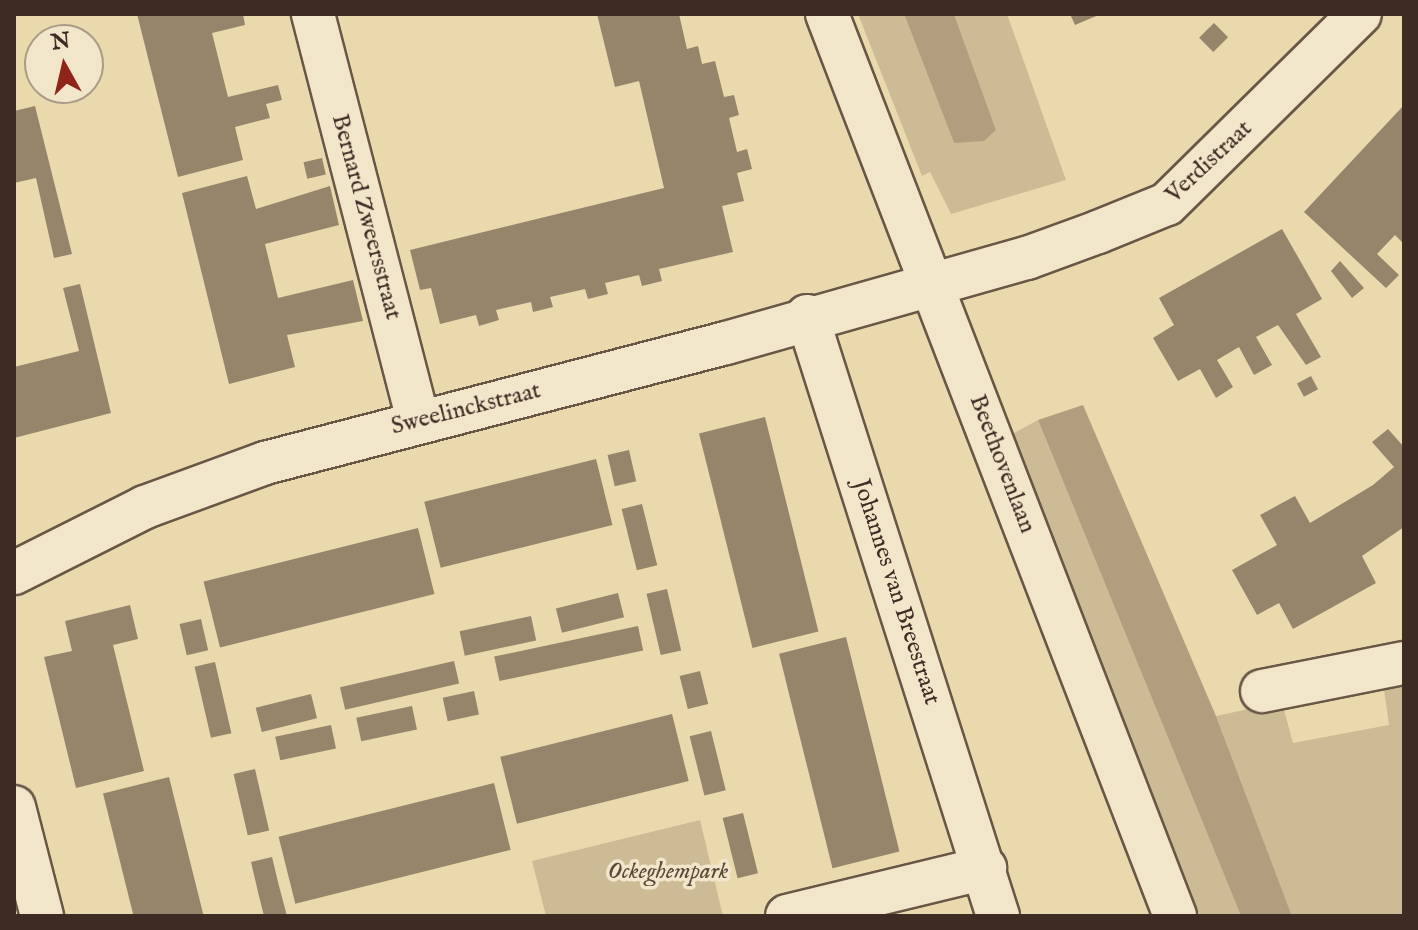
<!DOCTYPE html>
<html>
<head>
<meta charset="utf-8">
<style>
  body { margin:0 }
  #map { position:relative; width:1418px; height:930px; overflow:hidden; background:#ead9ad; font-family:"IM FELL English",serif }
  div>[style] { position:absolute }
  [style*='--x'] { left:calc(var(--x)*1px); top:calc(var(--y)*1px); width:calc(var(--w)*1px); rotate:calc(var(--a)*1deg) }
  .green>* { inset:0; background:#cdbb96 }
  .water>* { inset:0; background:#b09e7e }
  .building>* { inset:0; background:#97856b; transform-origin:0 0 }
  .roads { filter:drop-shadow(2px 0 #695646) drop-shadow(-2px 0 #695646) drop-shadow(0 2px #695646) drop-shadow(0 -2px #695646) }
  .street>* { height:42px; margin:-21px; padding:0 21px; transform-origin:21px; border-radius:21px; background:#f1e6ca }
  span { translate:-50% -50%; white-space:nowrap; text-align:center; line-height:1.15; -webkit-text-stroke:7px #f1e6ca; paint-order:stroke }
  .street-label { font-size:24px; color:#3e2b24 }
  .park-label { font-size:24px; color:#5b483b; font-style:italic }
  .frame { position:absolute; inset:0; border:16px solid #3e2b24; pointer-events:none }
  .north { position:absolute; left:24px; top:24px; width:80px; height:80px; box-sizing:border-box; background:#f1e6ca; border:2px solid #a99b88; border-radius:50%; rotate:352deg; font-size:22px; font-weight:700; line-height:32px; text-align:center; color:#3e2b24 }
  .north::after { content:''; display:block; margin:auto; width:28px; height:36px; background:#8f2418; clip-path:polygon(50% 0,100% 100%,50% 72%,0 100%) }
</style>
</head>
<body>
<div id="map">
  <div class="green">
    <div style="clip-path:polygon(858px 14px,904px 14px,954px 143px,996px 130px,954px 14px,1007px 14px,1066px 180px,951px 214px,930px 172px,922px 176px)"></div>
    <div style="clip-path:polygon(1038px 420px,1241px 916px,1190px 916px,1005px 438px)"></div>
    <div style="clip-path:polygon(1404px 677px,1404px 916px,1292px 916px,1216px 716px,1282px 702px,1293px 743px,1389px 725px,1383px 682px)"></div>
    <div style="clip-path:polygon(700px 820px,723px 916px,546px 916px,532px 861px)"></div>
  </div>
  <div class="water">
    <div style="clip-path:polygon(904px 14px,954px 14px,996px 130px,984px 141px,954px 143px)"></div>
    <div style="clip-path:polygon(1083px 405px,1216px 716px,1292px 916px,1241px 916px,1038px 420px)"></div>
  </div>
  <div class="building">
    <div style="clip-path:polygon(137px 14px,243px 14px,245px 25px,212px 33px,228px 97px,278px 85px,282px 100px,266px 104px,270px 118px,235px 127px,243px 160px,178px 177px)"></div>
    <div style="clip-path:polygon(597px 14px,679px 14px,687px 49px,698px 46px,702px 64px,715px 61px,724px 97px,734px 95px,739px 115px,729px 118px,737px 152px,747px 149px,752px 169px,737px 173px,744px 201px,722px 206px,733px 252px,659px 269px,662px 281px,642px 286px,639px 275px,605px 283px,608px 294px,588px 299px,585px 289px,550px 297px,553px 307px,533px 312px,531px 302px,496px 310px,499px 320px,479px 326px,476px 315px,440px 324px,431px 288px,420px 290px,410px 250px,664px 188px,639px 81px,615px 87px)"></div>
    <div style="clip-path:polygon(1070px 14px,1101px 14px,1075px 25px)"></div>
    <div style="left:1214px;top:23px;width:20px;height:21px;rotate:45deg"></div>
    <div style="clip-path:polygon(1404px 105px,1404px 244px,1395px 235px,1377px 254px,1399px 275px,1386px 288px,1304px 212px)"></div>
    <div style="clip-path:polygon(35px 106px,72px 254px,54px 258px,36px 178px,14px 183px,14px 111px)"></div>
    <div style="left:322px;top:158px;width:17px;height:19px;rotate:77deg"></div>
    <div style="clip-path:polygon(247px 176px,256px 209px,330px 186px,339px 225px,265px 244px,278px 298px,353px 280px,363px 321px,287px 335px,295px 367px,229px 384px,182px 193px)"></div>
    <div style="clip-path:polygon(1282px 229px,1322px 299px,1296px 314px,1321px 357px,1306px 365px,1278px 325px,1256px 337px,1272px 365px,1254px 375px,1239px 347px,1217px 360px,1233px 387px,1216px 398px,1200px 369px,1178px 381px,1153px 338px,1174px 325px,1159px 298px)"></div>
    <div style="clip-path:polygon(1340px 261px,1364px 288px,1352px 298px,1331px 271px)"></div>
    <div style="clip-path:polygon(80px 284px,111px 413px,14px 438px,14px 367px,79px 351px,63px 288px)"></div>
    <div style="left:1311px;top:376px;width:15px;height:16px;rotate:62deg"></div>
    <div style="left:765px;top:417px;width:221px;height:68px;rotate:76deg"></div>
    <div style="clip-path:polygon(1388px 429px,1404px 447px,1404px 527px,1362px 556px,1376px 583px,1293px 629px,1279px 603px,1257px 615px,1232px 570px,1277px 545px,1260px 515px,1295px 496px,1310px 523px,1373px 485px,1394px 467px,1372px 442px)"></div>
    <div style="left:629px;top:450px;width:32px;height:22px;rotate:77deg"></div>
    <div style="left:596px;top:459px;width:68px;height:177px;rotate:76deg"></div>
    <div style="left:642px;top:504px;width:63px;height:21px;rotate:76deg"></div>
    <div style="left:418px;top:528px;width:68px;height:221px;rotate:76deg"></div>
    <div style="left:667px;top:589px;width:63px;height:21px;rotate:77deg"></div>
    <div style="left:618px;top:593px;width:25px;height:64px;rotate:76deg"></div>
    <div style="clip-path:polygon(130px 605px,138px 639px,113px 645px,144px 771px,76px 788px,44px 657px,72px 651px,65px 621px)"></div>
    <div style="left:531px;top:616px;width:25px;height:73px;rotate:78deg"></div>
    <div style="left:201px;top:619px;width:32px;height:22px;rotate:77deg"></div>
    <div style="left:638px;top:626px;width:25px;height:147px;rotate:78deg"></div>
    <div style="left:846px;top:637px;width:221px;height:69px;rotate:76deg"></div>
    <div style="left:454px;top:661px;width:23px;height:117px;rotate:77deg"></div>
    <div style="left:215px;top:662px;width:73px;height:21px;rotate:77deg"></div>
    <div style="left:700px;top:671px;width:34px;height:21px;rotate:76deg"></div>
    <div style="left:474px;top:691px;width:24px;height:32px;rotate:78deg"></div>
    <div style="left:311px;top:694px;width:25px;height:57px;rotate:76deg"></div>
    <div style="left:412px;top:706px;width:24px;height:57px;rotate:78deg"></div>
    <div style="left:672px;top:714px;width:69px;height:177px;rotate:76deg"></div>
    <div style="left:331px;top:725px;width:24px;height:57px;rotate:78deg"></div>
    <div style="left:711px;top:731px;width:61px;height:22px;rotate:76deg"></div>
    <div style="left:255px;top:769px;width:63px;height:22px;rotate:77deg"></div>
    <div style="left:169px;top:777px;width:143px;height:68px;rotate:76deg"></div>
    <div style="left:494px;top:783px;width:69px;height:222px;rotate:76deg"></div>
    <div style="left:743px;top:813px;width:62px;height:21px;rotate:76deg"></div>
    <div style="clip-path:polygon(272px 857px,279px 886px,287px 916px,264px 916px,258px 892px,251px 862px)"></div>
  </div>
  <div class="roads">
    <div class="street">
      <div style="--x:313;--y:14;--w:419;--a:75.5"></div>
      <div style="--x:827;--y:14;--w:967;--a:68.9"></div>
      <div style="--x:807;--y:316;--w:630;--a:72.34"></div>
      <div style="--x:14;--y:573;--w:147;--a:-26.7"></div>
      <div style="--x:145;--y:507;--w:128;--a:-20.1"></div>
      <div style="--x:265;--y:463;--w:476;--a:-14.6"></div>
      <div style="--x:726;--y:343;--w:313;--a:-15.8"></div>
      <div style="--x:1027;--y:258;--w:76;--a:-20.1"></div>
      <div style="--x:1098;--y:232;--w:74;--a:-22.1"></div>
      <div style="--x:1167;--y:204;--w:271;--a:-44.6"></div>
      <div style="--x:1262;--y:691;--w:145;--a:-11.2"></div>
      <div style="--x:14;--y:807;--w:113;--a:75.6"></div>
      <div style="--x:787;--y:916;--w:204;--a:-13.6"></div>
    </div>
  </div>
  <div class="street-label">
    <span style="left:1209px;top:162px;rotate:-43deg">Verdistraat</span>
    <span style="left:366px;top:217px;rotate:75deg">Bernard Zweersstraat</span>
    <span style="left:466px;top:409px;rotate:-14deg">Sweelinckstraat</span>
    <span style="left:1002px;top:464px;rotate:69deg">Beethovenlaan</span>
    <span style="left:896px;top:592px;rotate:72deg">Johannes van Breestraat</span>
  </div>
  <div class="park-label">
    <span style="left:668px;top:872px">Ockeghempark</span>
  </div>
  <div class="frame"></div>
  <div class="north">N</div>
</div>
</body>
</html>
